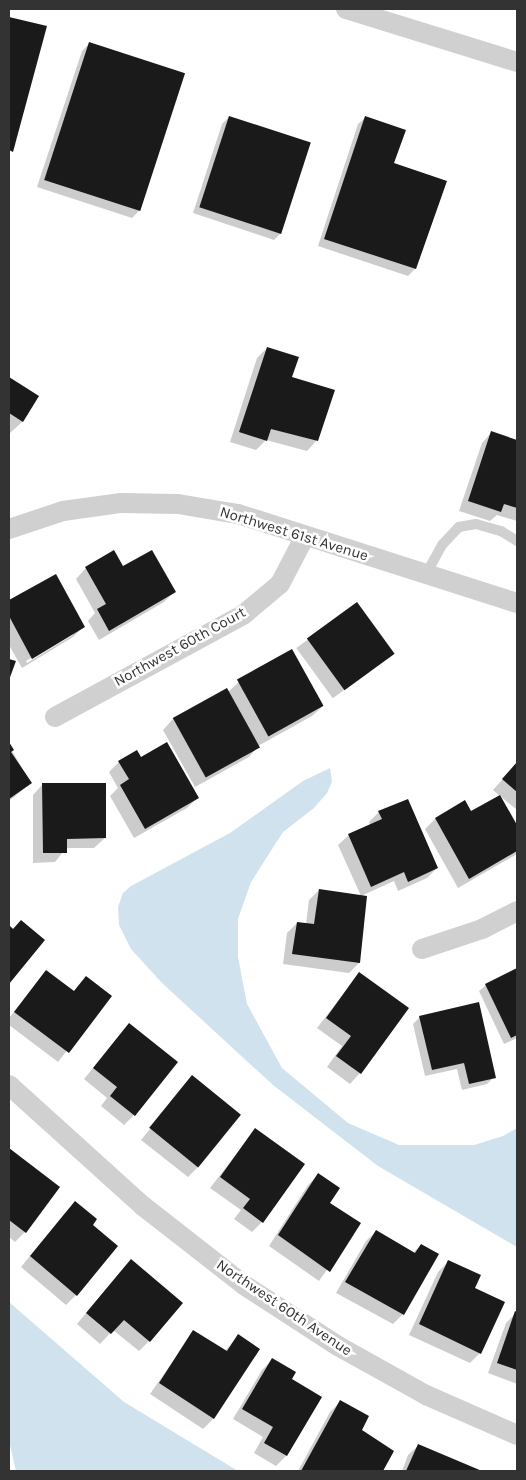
<!DOCTYPE html>
<html>
<head>
<meta charset="utf-8">
<style>
  body { margin:0 }
  #map { position:relative; width:526px; height:1480px; overflow:hidden; background:#fff; font-family:Karla,sans-serif }
  div>[style] { position:absolute }
  [style*='--x'] { left:calc(var(--x)*1px); top:calc(var(--y)*1px); width:calc(var(--w)*1px); rotate:calc(var(--a)*1deg) }
  .water>* { inset:0; background:#cfe2ee }
  .shadow>* { inset:0; background:#0003; transform-origin:0 0 }
  .building>* { inset:0; background:#1a1a1a; transform-origin:0 0 }
  .service>* { height:10px; margin:-5px; padding:0 5px; transform-origin:5px; border-radius:5px; background:#d0d0d0 }
  .minor>* { height:20px; margin:-10px; padding:0 10px; transform-origin:10px; border-radius:10px; background:#d0d0d0 }
  span { translate:-50% -50%; white-space:nowrap; text-align:center; line-height:1.15; -webkit-text-stroke:5px #fff; paint-order:stroke }
  .street-label { font-size:15px; color:#333 }
  .frame { position:absolute; inset:0; border:10px solid #333; pointer-events:none }
</style>
</head>
<body>
<div id="map">
  <div class="water">
    <div style="clip-path:polygon(330px 768px,332px 782px,327px 793px,314px 808px,283px 832px,251px 882px,238px 919px,238px 957px,247px 1004px,282px 1068px,348px 1123px,399px 1145px,474px 1145px,503px 1136px,517px 1128px,517px 1247px,378px 1166px,273px 1085px,162px 983px,131px 949px,119px 925px,118px 907px,123px 893px,131px 886px,230px 833px,303px 781px)"></div>
    <div style="clip-path:polygon(9px 1302px,124px 1402px,238px 1471px,16px 1471px,9px 1441px)"></div>
  </div>
  <div class="shadow">
    <div style="clip-path:polygon(9px 18px,45px 27px,9px 155px)"></div>
    <div style="clip-path:polygon(89px 44px,139px 211px,132px 218px,37px 187px,82px 51px)"></div>
    <div style="clip-path:polygon(229px 117px,310px 143px,281px 233px,274px 240px,193px 213px,222px 124px)"></div>
    <div style="clip-path:polygon(365px 118px,392px 163px,415px 269px,408px 276px,318px 246px,358px 124px)"></div>
    <div style="clip-path:polygon(267px 348px,291px 377px,317px 440px,307px 451px,266px 440px,256px 450px,230px 442px,257px 358px)"></div>
    <div style="clip-path:polygon(9px 378px,38px 397px,22px 422px,9px 434px)"></div>
    <div style="clip-path:polygon(492px 432px,517px 441px,517px 521px,497px 515px,490px 521px,459px 511px,482px 443px)"></div>
    <div style="clip-path:polygon(114px 552px,123px 568px,174px 592px,164px 602px,99px 640px,88px 621px,95px 613px,76px 579px,86px 568px)"></div>
    <div style="clip-path:polygon(evenodd,55px 576px,83px 627px,73px 637px,22px 668px,9px 645px,9px 602px,55px 576px,73px 632px,73px 635px,27px 663px,26px 661px,73px 632px)"></div>
    <div style="left:357px;top:604px;width:62px;height:75px;rotate:54deg"></div>
    <div style="clip-path:polygon(239px 682px,323px 706px,312px 716px,258px 746px,249px 757px,195px 787px,163px 730px,173px 719px,227px 689px,228px 692px)"></div>
    <div style="clip-path:polygon(9px 746px,31px 783px,9px 801px)"></div>
    <div style="clip-path:polygon(141px 758px,197px 798px,187px 808px,134px 838px,110px 796px,118px 788px,109px 772px,119px 762px)"></div>
    <div style="clip-path:polygon(517px 763px,517px 810px,493px 790px)"></div>
    <div style="clip-path:polygon(43px 784px,105px 838px,94px 848px,66px 848px,55px 862px,33px 863px,33px 795px)"></div>
    <div style="clip-path:polygon(500px 796px,517px 827px,517px 854px,458px 888px,425px 829px,435px 819px,465px 802px,471px 813px)"></div>
    <div style="clip-path:polygon(379px 812px,437px 868px,427px 878px,398px 891px,394px 881px,361px 896px,359px 963px,349px 973px,283px 964px,287px 933px,297px 923px,306px 924px,309px 900px,319px 890px,361px 896px,338px 845px,349px 835px,370px 826px,369px 822px)"></div>
    <div style="clip-path:polygon(9px 927px,43px 940px,9px 982px)"></div>
    <div style="clip-path:polygon(517px 969px,517px 1038px,504px 1044px,479px 991px,486px 985px)"></div>
    <div style="clip-path:polygon(46px 972px,73px 992px,86px 978px,110px 996px,58px 1062px,9px 1025px,9px 1018px)"></div>
    <div style="clip-path:polygon(359px 974px,360px 1073px,350px 1084px,327px 1067px,342px 1046px,317px 1028px)"></div>
    <div style="clip-path:polygon(420px 1017px,494px 1077px,487px 1084px,462px 1090px,457px 1069px,425px 1076px,413px 1024px)"></div>
    <div style="clip-path:polygon(129px 1024px,134px 1115px,124px 1125px,101px 1106px,107px 1098px,84px 1079px)"></div>
    <div style="clip-path:polygon(192px 1077px,198px 1167px,188px 1177px,141px 1140px)"></div>
    <div style="clip-path:polygon(255px 1130px,262px 1222px,252px 1232px,234px 1219px,241px 1210px,210px 1188px)"></div>
    <div style="clip-path:polygon(9px 1150px,25px 1232px,15px 1242px,9px 1237px)"></div>
    <div style="clip-path:polygon(318px 1175px,329px 1203px,360px 1223px,319px 1281px,269px 1246px,308px 1185px)"></div>
    <div style="clip-path:polygon(65px 1213px,91px 1225px,76px 1295px,66px 1305px,21px 1267px)"></div>
    <div style="clip-path:polygon(376px 1231px,413px 1253px,421px 1245px,403px 1314px,393px 1324px,336px 1293px,366px 1241px)"></div>
    <div style="clip-path:polygon(448px 1262px,473px 1288px,480px 1353px,470px 1363px,409px 1335px,438px 1272px)"></div>
    <div style="clip-path:polygon(121px 1271px,149px 1341px,139px 1351px,113px 1330px,100px 1344px,77px 1324px)"></div>
    <div style="clip-path:polygon(516px 1313px,517px 1313px,517px 1384px,488px 1373px,506px 1323px)"></div>
    <div style="clip-path:polygon(194px 1331px,225px 1351px,238px 1336px,213px 1419px,203px 1429px,150px 1394px)"></div>
    <div style="clip-path:polygon(272px 1360px,290px 1380px,320px 1397px,286px 1456px,276px 1466px,254px 1453px,263px 1437px,233px 1419px,262px 1370px)"></div>
    <div style="clip-path:polygon(340px 1402px,360px 1431px,393px 1452px,382px 1471px,298px 1471px,330px 1412px)"></div>
    <div style="clip-path:polygon(419px 1445px,478px 1471px,402px 1471px,408px 1455px)"></div>
  </div>
  <div class="building">
    <div style="clip-path:polygon(9px 17px,47px 26px,13px 152px,9px 150px)"></div>
    <div style="left:89px;top:42px;width:101px;height:145px;rotate:18deg"></div>
    <div style="left:229px;top:116px;width:86px;height:96px;rotate:18deg"></div>
    <div style="clip-path:polygon(365px 116px,406px 130px,394px 163px,447px 181px,416px 269px,324px 239px)"></div>
    <div style="clip-path:polygon(267px 347px,299px 357px,292px 377px,335px 390px,318px 441px,271px 429px,267px 441px,239px 432px)"></div>
    <div style="clip-path:polygon(9px 377px,39px 396px,23px 422px,9px 413px)"></div>
    <div style="clip-path:polygon(491px 431px,517px 440px,517px 508px,504px 504px,501px 512px,468px 501px)"></div>
    <div style="clip-path:polygon(114px 550px,123px 566px,152px 550px,176px 592px,109px 631px,97px 609px,106px 604px,85px 567px)"></div>
    <div style="clip-path:polygon(56px 574px,85px 627px,32px 659px,9px 616px,9px 600px)"></div>
    <div style="left:357px;top:602px;width:64px;height:62px;rotate:54deg"></div>
    <div style="left:292px;top:649px;width:65px;height:63px;rotate:61deg"></div>
    <div style="clip-path:polygon(9px 659px,16px 661px,9px 680px)"></div>
    <div style="left:227px;top:688px;width:68px;height:62px;rotate:61deg"></div>
    <div style="clip-path:polygon(9px 742px,14px 750px,11px 752px,32px 783px,9px 799px)"></div>
    <div style="clip-path:polygon(167px 742px,199px 798px,145px 829px,120px 785px,129px 779px,118px 761px,137px 750px,141px 757px)"></div>
    <div style="clip-path:polygon(517px 762px,517px 792px,502px 779px)"></div>
    <div style="clip-path:polygon(42px 783px,106px 783px,106px 838px,67px 839px,67px 853px,43px 853px)"></div>
    <div style="clip-path:polygon(500px 795px,517px 825px,517px 851px,469px 879px,435px 818px,465px 800px,471px 811px)"></div>
    <div style="clip-path:polygon(408px 799px,438px 868px,408px 882px,404px 872px,371px 887px,348px 834px,382px 819px,378px 811px)"></div>
    <div style="clip-path:polygon(319px 889px,367px 896px,360px 963px,292px 954px,297px 922px,314px 924px)"></div>
    <div style="clip-path:polygon(21px 920px,45px 940px,9px 984px,9px 925px,13px 929px)"></div>
    <div style="clip-path:polygon(517px 968px,517px 1035px,511px 1038px,485px 984px)"></div>
    <div style="clip-path:polygon(46px 970px,74px 991px,86px 976px,112px 996px,69px 1053px,14px 1012px)"></div>
    <div style="clip-path:polygon(359px 972px,409px 1008px,361px 1074px,336px 1056px,351px 1036px,326px 1018px)"></div>
    <div style="clip-path:polygon(479px 1002px,496px 1078px,469px 1084px,464px 1063px,432px 1070px,419px 1016px)"></div>
    <div style="clip-path:polygon(129px 1023px,178px 1062px,135px 1116px,110px 1096px,117px 1087px,93px 1068px)"></div>
    <div style="left:192px;top:1075px;width:63px;height:68px;rotate:39deg"></div>
    <div style="clip-path:polygon(255px 1128px,305px 1164px,263px 1223px,243px 1208px,250px 1199px,220px 1177px)"></div>
    <div style="clip-path:polygon(9px 1148px,60px 1187px,26px 1233px,9px 1220px)"></div>
    <div style="clip-path:polygon(318px 1173px,340px 1188px,330px 1203px,361px 1223px,330px 1272px,278px 1235px)"></div>
    <div style="clip-path:polygon(75px 1201px,97px 1219px,93px 1225px,118px 1246px,77px 1296px,30px 1256px)"></div>
    <div style="clip-path:polygon(376px 1230px,415px 1253px,421px 1244px,439px 1254px,404px 1315px,345px 1282px)"></div>
    <div style="clip-path:polygon(131px 1259px,183px 1303px,150px 1342px,124px 1320px,111px 1334px,86px 1313px)"></div>
    <div style="clip-path:polygon(448px 1260px,481px 1275px,475px 1288px,505px 1302px,481px 1354px,419px 1324px)"></div>
    <div style="clip-path:polygon(515px 1311px,517px 1312px,517px 1370px,497px 1363px)"></div>
    <div style="clip-path:polygon(193px 1330px,227px 1351px,238px 1334px,260px 1349px,214px 1419px,159px 1383px)"></div>
    <div style="clip-path:polygon(272px 1358px,296px 1372px,292px 1379px,322px 1397px,287px 1456px,264px 1443px,273px 1427px,242px 1409px)"></div>
    <div style="clip-path:polygon(340px 1400px,369px 1416px,362px 1430px,394px 1451px,383px 1471px,301px 1471px)"></div>
    <div style="clip-path:polygon(418px 1444px,482px 1471px,406px 1471px)"></div>
  </div>
  <div class="service">
    <div style="--x:426;--y:574;--w:33;--a:-61"></div>
    <div style="--x:442;--y:545;--w:25;--a:-47"></div>
    <div style="--x:459;--y:527;--w:17;--a:-10"></div>
    <div style="--x:476;--y:524;--w:26;--a:16"></div>
    <div style="--x:501;--y:531;--w:19;--a:32"></div>
  </div>
  <div class="minor">
    <div style="--x:346;--y:9;--w:179;--a:17.2"></div>
    <div style="--x:9;--y:529;--w:57;--a:-18.4"></div>
    <div style="--x:63;--y:511;--w:59;--a:-7.9"></div>
    <div style="--x:121;--y:503;--w:57;--a:1"></div>
    <div style="--x:178;--y:504;--w:61;--a:9.5"></div>
    <div style="--x:238;--y:514;--w:293;--a:17.7"></div>
    <div style="--x:55;--y:717;--w:214;--a:-28.5"></div>
    <div style="--x:243;--y:615;--w:48;--a:-40"></div>
    <div style="--x:280;--y:584;--w:54;--a:-62.5"></div>
    <div style="--x:422;--y:949;--w:63;--a:-18.4"></div>
    <div style="--x:482;--y:929;--w:39;--a:-27"></div>
    <div style="--x:9;--y:1085;--w:181;--a:42.1"></div>
    <div style="--x:143;--y:1206;--w:128;--a:38"></div>
    <div style="--x:244;--y:1285;--w:112;--a:33"></div>
    <div style="--x:338;--y:1346;--w:101;--a:29.1"></div>
    <div style="--x:426;--y:1395;--w:99;--a:23.7"></div>
  </div>
  <div class="street-label">
    <span style="left:294px;top:534px;rotate:17deg">Northwest 61st Avenue</span>
    <span style="left:180px;top:647px;rotate:-29deg">Northwest 60th Court</span>
    <span style="left:284px;top:1308px;rotate:34deg">Northwest 60th Avenue</span>
  </div>
  <div class="frame"></div>
</div>
</body>
</html>
